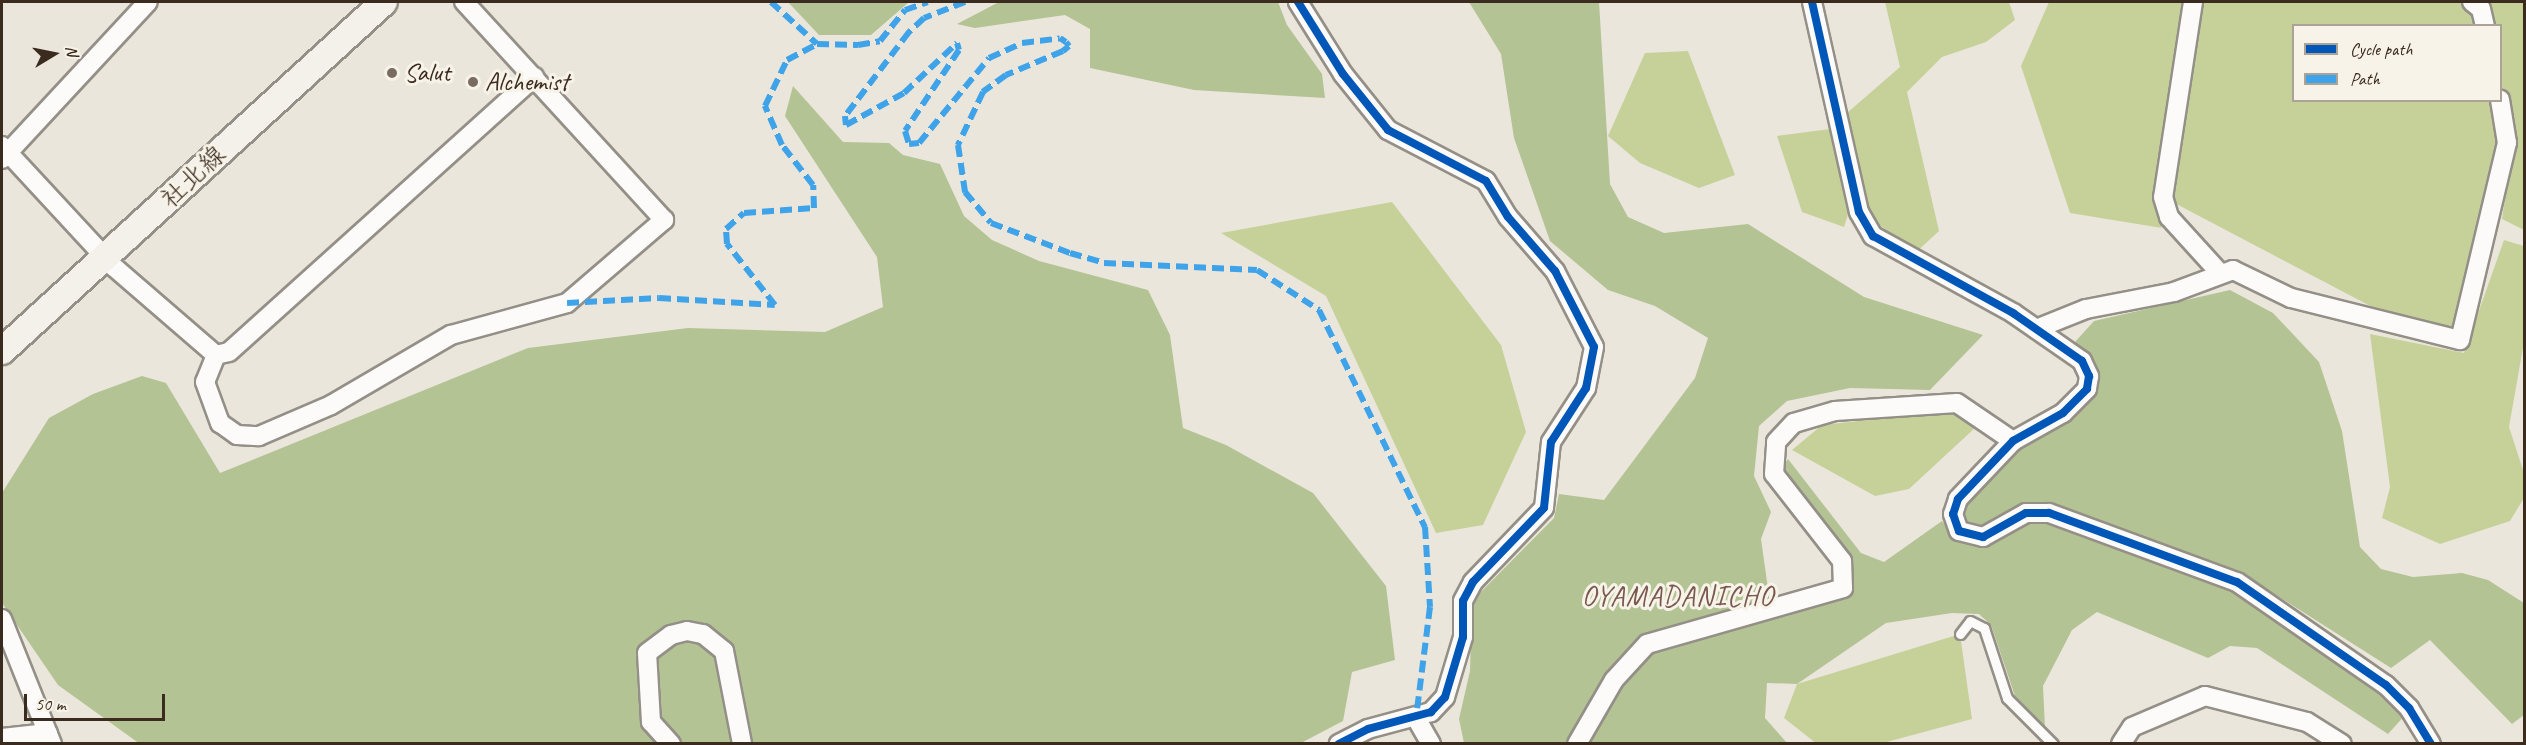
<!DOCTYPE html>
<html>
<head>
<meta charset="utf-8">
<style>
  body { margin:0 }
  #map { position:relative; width:2526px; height:745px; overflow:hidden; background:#ebe6db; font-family:Caveat,"Klee One",sans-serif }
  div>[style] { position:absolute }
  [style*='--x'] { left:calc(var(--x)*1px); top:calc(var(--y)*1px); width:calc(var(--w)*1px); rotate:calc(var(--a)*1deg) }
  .green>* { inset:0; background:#c6d19a }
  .forest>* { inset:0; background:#b3c394 }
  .roads { filter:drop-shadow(2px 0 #948f87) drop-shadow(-2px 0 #948f87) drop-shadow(0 2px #948f87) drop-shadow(0 -2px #948f87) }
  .lane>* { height:9px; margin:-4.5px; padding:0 4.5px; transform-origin:4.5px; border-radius:4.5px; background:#fcfbfa }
  .street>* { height:18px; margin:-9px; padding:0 9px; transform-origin:9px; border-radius:9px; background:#fcfbfa }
  .secondary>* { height:26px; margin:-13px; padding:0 13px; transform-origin:13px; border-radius:13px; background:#f4f1eb }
  .quiet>* { height:6px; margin-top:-3px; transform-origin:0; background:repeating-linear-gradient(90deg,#3fa3ea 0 12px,transparent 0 18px) }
  .cycleway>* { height:8px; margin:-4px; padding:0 4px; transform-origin:4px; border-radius:4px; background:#0057b8 }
  .dots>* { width:16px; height:16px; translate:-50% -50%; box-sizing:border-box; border:3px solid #f7f3e8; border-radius:50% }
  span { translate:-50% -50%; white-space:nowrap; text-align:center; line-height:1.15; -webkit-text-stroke:6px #f7f3e8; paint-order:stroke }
  .poi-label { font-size:26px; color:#3b2a1e }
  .left { translate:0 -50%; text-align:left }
  .street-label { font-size:26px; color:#3b2a1e }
  .quarter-label { font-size:28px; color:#79584f; letter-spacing:1.5px }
  .frame { position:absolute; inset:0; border:3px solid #3b2a1e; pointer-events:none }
  .legend { position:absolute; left:2292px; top:24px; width:210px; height:78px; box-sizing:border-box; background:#f7f3e8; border:2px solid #aca397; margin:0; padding:8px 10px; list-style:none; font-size:18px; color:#3b2a1e }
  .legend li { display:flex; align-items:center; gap:12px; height:30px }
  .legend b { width:30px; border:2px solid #aca397 }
  .north { position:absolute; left:24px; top:24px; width:60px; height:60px; -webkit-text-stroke:4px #f7f3e8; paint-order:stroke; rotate:80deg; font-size:16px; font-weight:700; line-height:24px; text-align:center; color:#3b2a1e }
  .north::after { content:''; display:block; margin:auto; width:21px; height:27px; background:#3b2a1e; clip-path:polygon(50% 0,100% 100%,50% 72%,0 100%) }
  .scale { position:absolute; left:24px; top:694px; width:141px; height:27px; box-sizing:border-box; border:3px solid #3b2a1e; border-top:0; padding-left:8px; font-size:18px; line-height:21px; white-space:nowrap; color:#3b2a1e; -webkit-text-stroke:4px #f7f3e8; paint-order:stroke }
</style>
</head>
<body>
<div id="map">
  <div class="green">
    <div style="clip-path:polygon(1885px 2px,2009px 2px,2015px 20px,1986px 42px,1942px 57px,1907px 92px,1939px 231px,1914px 254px,1868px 215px,1847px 113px,1900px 67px)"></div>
    <div style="clip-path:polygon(2049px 2px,2185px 2px,2155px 207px,2162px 228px,2070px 213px,2021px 66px)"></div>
    <div style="clip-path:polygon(2193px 2px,2524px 2px,2524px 230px,2502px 219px,2514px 136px,2501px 84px,2500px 26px,2294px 26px,2294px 100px,2499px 101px,2507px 143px,2454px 330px,2376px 309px,2163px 197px)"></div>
    <div style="clip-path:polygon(1688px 51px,1735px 175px,1699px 188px,1640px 163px,1608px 136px,1645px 53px)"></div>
    <div style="clip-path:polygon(1830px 129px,1849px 211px,1844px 227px,1802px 212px,1777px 136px)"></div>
    <div style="clip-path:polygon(1392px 202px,1501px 345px,1526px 432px,1483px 525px,1436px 533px,1326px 296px,1221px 233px)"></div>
    <div style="clip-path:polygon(2504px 240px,2524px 246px,2524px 342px,2509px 427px,2524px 473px,2524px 498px,2510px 521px,2440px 544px,2382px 518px,2390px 487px,2370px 334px,2464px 353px)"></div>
    <div style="clip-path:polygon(1958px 410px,1976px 427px,1909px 489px,1875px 496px,1792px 450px,1822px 425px)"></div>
    <div style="clip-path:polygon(1960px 634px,1972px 719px,1883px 743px,1817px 744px,1784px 718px,1797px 684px)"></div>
  </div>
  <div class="forest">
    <div style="clip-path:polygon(788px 2px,909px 2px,871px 35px,819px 35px)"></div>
    <div style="clip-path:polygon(999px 2px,1278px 2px,1287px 25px,1322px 74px,1325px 98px,1194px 90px,1090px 68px,1090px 29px,1065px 15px,975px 28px,957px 24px)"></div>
    <div style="clip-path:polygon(1469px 2px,1599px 2px,1610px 184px,1628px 217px,1664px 233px,1748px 224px,1864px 297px,1983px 335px,1930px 390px,1850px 388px,1787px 401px,1759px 426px,1754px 476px,1771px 512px,1761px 539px,1770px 603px,1646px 641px,1571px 743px,1464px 743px,1459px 719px,1470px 671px,1472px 601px,1554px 518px,1559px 494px,1604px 500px,1695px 378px,1708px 338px,1655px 306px,1608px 290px,1550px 241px,1514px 138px,1501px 54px)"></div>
    <div style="clip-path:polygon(793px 86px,843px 142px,889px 143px,903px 155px,940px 164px,964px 216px,992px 240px,1039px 261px,1148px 290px,1170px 335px,1183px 428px,1226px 445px,1313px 493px,1386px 586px,1395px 660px,1352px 672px,1343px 721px,1301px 743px,140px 744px,58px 685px,2px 603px,2px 493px,49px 418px,93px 394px,142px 376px,166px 383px,220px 473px,528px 348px,688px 328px,825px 332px,883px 307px,877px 257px,785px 116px)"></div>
    <div style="clip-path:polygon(2230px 290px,2273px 313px,2319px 362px,2342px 431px,2360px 547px,2381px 569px,2413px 577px,2462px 573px,2488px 580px,2524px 603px,2524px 715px,2512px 724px,2430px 640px,2391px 668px,2243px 574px,2050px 509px,1987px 531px,1961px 525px,1962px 501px,2017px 448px,2068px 420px,2096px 392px,2097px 375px,2075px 342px,2094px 321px)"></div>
    <div style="clip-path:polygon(1788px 459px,1861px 553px,1884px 562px,1942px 521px,1957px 538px,1976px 543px,2038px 516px,2232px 589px,2406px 714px,2388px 734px,2257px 648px,2230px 646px,2208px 658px,2097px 612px,2072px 630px,2043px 686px,2045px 728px,2015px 696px,1991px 625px,1979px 614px,1952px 613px,1886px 623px,1797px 684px,1767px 683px,1765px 718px,1787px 743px,1582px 744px,1617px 683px,1649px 649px,1763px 617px,1784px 617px,1849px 593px,1853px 574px,1845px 556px,1778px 473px)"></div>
  </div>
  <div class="roads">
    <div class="lane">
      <div style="--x:1960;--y:634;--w:16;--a:-52"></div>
      <div style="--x:1970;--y:621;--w:16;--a:27"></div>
      <div style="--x:1984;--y:628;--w:74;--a:71.8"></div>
      <div style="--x:2007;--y:698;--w:65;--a:45"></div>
    </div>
    <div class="street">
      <div style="--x:1298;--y:2;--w:85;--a:58"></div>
      <div style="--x:1343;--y:74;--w:72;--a:51.2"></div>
      <div style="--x:1388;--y:130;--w:110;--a:27.5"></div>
      <div style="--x:1486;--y:181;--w:42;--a:58.6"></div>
      <div style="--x:1508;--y:217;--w:72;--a:49"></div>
      <div style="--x:1555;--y:271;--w:85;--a:62.8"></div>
      <div style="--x:1594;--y:347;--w:42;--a:101"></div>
      <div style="--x:1586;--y:388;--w:64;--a:122.9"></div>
      <div style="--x:1551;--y:442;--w:66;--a:96.1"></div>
      <div style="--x:1544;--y:508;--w:103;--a:133.8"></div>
      <div style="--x:1473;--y:582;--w:21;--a:118"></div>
      <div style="--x:1463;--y:601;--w:36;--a:90"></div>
      <div style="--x:1463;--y:637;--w:63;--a:106.7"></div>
      <div style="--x:1445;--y:697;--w:21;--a:133"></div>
      <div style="--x:1431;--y:712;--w:65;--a:164.9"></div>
      <div style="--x:1368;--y:729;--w:33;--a:153"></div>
      <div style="--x:1812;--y:2;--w:215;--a:77.4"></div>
      <div style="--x:1859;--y:212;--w:28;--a:60"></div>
      <div style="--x:1873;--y:236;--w:160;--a:28.8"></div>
      <div style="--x:2013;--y:313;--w:84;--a:34.8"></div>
      <div style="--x:2082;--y:361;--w:17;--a:65"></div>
      <div style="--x:2089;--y:376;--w:13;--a:99"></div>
      <div style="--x:2087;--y:389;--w:34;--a:135"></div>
      <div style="--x:2063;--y:413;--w:57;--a:150.8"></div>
      <div style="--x:2013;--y:441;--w:80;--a:133.5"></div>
      <div style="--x:1958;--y:499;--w:16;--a:108"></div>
      <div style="--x:1953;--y:514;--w:18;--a:71"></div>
      <div style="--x:1959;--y:531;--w:25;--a:14"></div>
      <div style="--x:1983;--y:537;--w:49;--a:-29.2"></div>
      <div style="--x:2026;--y:513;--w:23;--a:0"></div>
      <div style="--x:2049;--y:513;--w:200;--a:20.2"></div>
      <div style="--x:2237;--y:582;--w:181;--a:34.7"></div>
      <div style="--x:2386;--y:685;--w:33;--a:45"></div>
      <div style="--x:2409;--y:708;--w:42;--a:58.6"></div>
      <div style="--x:2193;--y:2;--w:197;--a:98.7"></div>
      <div style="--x:2163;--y:197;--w:21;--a:73"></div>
      <div style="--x:2169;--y:217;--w:76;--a:47.7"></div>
      <div style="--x:2472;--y:2;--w:11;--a:38"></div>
      <div style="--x:2481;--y:9;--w:17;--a:77"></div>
      <div style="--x:2;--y:146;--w:165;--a:47.2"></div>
      <div style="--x:114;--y:267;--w:135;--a:40.8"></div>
      <div style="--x:216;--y:355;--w:13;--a:-13"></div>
      <div style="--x:229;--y:352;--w:411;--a:-42"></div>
      <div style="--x:2;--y:159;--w:214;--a:-47.1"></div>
      <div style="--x:2036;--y:329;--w:54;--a:-21.8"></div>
      <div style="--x:2086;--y:309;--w:90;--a:-10.9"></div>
      <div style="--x:2174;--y:292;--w:63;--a:-20.4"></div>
      <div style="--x:2233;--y:270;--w:64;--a:25.8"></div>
      <div style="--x:2291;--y:298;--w:174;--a:14"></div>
      <div style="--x:2460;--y:340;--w:203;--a:-76.6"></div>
      <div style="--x:2507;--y:143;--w:44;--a:-99.2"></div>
      <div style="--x:216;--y:355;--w:29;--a:112"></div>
      <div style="--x:205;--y:382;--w:44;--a:69.9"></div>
      <div style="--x:220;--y:423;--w:21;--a:35"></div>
      <div style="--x:237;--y:435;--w:22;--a:3"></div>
      <div style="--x:259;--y:436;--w:78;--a:-23.3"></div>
      <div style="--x:331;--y:405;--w:139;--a:-30.3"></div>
      <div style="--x:451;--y:335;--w:120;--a:-15.4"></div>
      <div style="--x:567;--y:303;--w:128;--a:-40.6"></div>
      <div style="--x:664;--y:220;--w:296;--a:-132.5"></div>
      <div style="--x:2;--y:619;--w:135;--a:68.2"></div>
      <div style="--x:1416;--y:718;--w:30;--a:60"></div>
      <div style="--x:2;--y:738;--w:46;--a:-6.2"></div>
      <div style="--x:671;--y:744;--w:30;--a:-132"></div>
      <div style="--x:651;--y:722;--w:69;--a:-93.3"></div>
      <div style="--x:647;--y:653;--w:30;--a:-37"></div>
      <div style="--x:671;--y:635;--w:16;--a:-14"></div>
      <div style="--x:687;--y:631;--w:16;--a:11"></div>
      <div style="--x:703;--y:634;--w:27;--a:39"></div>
      <div style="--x:724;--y:651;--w:95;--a:79"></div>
      <div style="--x:1577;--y:744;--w:74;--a:-60"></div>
      <div style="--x:1614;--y:680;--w:49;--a:-47.5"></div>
      <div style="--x:1647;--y:644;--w:204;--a:-15.9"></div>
      <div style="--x:1843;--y:588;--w:27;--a:-92"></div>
      <div style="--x:1842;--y:561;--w:110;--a:-128"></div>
      <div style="--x:1774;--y:474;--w:32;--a:-86"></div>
      <div style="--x:1776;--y:442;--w:26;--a:-47"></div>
      <div style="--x:1794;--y:423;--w:43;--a:-16.3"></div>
      <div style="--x:1835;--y:411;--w:122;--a:-3.8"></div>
      <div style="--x:1957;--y:403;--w:68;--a:34.2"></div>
      <div style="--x:2121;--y:744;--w:20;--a:-57"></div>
      <div style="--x:2132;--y:727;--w:79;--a:-23"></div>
      <div style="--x:2205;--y:696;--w:105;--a:14.3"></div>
      <div style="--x:2307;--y:722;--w:41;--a:32.2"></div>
    </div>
    <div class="secondary">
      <div style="--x:2;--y:351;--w:517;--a:-42.42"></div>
    </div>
  </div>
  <div class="quiet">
    <div style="--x:771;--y:2;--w:62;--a:42.4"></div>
    <div style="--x:817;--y:44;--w:41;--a:1.4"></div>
    <div style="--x:858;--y:45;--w:22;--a:-10"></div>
    <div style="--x:880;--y:41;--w:40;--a:-51"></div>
    <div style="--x:905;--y:10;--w:24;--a:-19"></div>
    <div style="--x:965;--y:2;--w:44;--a:158.7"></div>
    <div style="--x:924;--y:18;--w:21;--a:137"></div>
    <div style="--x:909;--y:32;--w:106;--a:127.3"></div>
    <div style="--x:845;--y:116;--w:9;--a:84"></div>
    <div style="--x:846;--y:125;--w:66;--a:-28.9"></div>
    <div style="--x:904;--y:93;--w:73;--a:-43.3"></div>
    <div style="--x:957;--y:43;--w:7;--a:74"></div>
    <div style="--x:959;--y:50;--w:97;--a:123.7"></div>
    <div style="--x:905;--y:131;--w:14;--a:73"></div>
    <div style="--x:909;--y:144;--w:10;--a:-6"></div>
    <div style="--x:919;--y:143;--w:110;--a:-50.5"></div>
    <div style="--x:989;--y:58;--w:36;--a:-24"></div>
    <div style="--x:1022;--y:43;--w:38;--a:-7"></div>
    <div style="--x:1060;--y:38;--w:7;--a:34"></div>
    <div style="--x:1066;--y:42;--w:5;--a:53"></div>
    <div style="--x:1069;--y:46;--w:8;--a:140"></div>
    <div style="--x:1063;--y:51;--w:62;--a:157.2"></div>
    <div style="--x:1006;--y:75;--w:29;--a:144"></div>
    <div style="--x:983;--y:92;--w:59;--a:115.3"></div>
    <div style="--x:958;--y:145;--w:48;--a:81.5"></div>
    <div style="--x:965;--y:192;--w:40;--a:50"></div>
    <div style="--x:991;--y:223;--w:85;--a:20.8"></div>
    <div style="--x:1070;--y:253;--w:35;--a:16"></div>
    <div style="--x:1104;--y:263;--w:153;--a:2.6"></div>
    <div style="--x:1257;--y:270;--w:74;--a:32.8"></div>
    <div style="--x:1319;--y:310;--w:242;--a:64"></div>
    <div style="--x:1425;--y:527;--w:80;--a:86.4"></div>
    <div style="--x:1430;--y:607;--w:112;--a:97.2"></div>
    <div style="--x:567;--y:303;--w:92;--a:-3.1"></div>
    <div style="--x:659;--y:298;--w:116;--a:3.5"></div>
    <div style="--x:775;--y:305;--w:78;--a:-128.2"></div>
    <div style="--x:727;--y:244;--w:15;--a:-94"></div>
    <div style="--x:726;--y:229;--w:24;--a:-42"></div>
    <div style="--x:744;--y:213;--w:70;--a:-4.1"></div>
    <div style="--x:814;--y:208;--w:23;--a:-92"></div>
    <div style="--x:813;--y:185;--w:51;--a:-127.8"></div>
    <div style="--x:782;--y:145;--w:43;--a:-113.6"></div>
    <div style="--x:765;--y:106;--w:51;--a:-64.4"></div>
    <div style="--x:787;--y:60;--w:34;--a:-28"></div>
  </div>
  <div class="cycleway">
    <div style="--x:1298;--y:2;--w:85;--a:58"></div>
    <div style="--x:1343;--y:74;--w:72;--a:51.2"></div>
    <div style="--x:1388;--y:130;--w:110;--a:27.5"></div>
    <div style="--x:1486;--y:181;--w:42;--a:58.6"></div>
    <div style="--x:1508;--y:217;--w:72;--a:49"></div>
    <div style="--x:1555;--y:271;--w:85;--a:62.8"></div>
    <div style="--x:1594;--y:347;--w:42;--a:101"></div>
    <div style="--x:1586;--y:388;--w:64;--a:122.9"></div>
    <div style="--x:1551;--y:442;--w:66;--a:96.1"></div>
    <div style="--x:1544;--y:508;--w:103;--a:133.8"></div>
    <div style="--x:1473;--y:582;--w:21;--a:118"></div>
    <div style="--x:1463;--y:601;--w:36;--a:90"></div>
    <div style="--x:1463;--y:637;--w:63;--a:106.7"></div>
    <div style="--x:1445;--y:697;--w:21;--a:133"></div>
    <div style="--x:1431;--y:712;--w:65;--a:164.9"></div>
    <div style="--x:1368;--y:729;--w:33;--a:153"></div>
    <div style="--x:1812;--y:2;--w:215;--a:77.4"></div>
    <div style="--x:1859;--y:212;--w:28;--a:60"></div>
    <div style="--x:1873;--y:236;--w:160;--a:28.8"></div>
    <div style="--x:2013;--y:313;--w:84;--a:34.8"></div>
    <div style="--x:2082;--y:361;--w:17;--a:65"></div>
    <div style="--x:2089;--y:376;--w:13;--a:99"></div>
    <div style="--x:2087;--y:389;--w:34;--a:135"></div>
    <div style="--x:2063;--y:413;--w:57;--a:150.8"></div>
    <div style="--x:2013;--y:441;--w:80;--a:133.5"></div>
    <div style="--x:1958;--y:499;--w:16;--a:108"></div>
    <div style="--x:1953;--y:514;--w:18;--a:71"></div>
    <div style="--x:1959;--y:531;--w:25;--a:14"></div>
    <div style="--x:1983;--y:537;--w:49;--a:-29.2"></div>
    <div style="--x:2026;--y:513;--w:23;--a:0"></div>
    <div style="--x:2049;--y:513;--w:200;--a:20.2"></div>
    <div style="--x:2237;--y:582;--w:181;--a:34.7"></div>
    <div style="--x:2386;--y:685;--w:33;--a:45"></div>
    <div style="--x:2409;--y:708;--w:42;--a:58.6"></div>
  </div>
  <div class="dots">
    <div style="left:392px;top:73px;background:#796c60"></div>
    <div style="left:473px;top:82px;background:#796c60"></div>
  </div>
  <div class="poi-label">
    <span class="left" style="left:404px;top:73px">Salut</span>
    <span class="left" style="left:485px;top:82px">Alchemist</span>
  </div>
  <div class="street-label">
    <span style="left:193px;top:177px;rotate:-43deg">社北線</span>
  </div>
  <div class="quarter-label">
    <span style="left:1678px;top:596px">OYAMADANICHO</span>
  </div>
  <div class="frame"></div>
  <ul class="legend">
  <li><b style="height:8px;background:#0057b8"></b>Cycle path</li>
  <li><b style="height:8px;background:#3fa3ea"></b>Path</li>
  </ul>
  <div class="north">N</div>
  <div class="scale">50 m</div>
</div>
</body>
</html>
